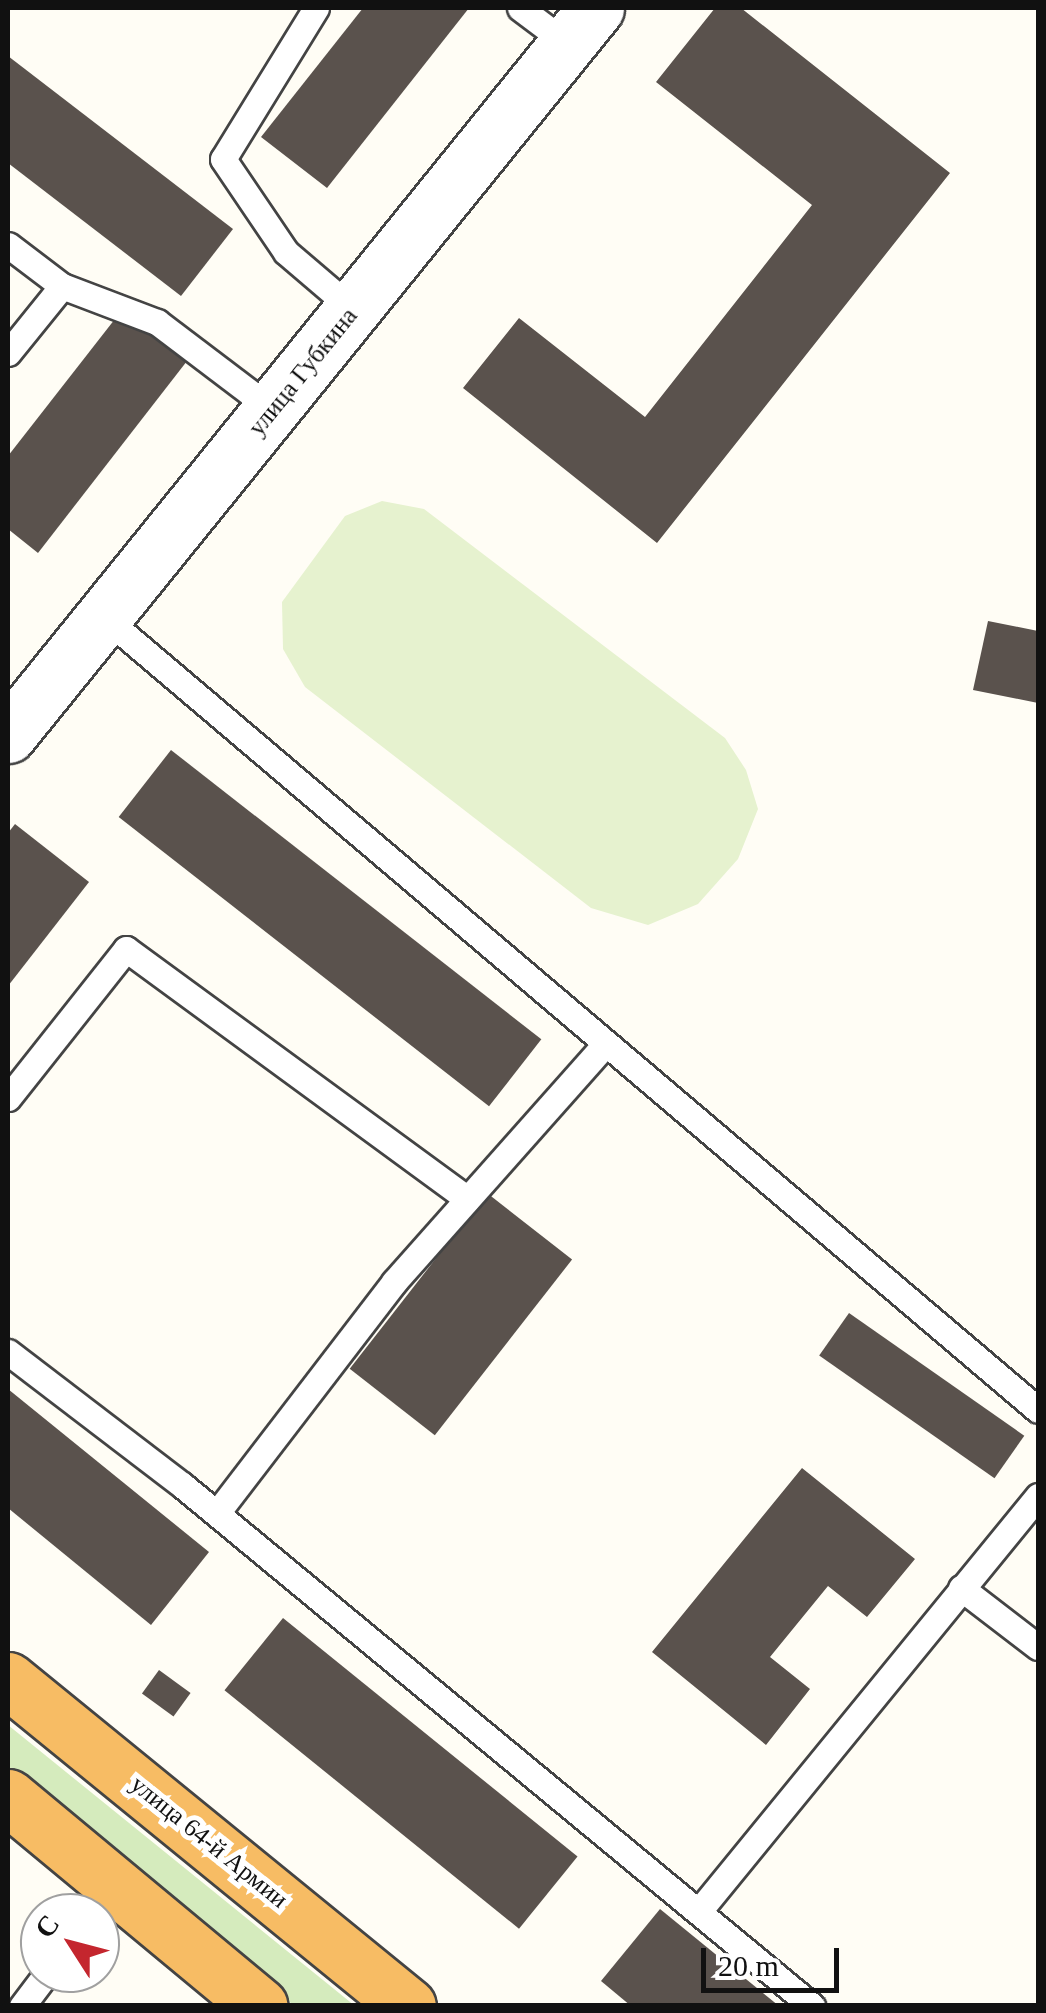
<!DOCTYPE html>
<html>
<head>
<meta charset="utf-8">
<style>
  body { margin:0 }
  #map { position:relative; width:1046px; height:2013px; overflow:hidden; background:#fffdf5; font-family:"Times New Roman",serif }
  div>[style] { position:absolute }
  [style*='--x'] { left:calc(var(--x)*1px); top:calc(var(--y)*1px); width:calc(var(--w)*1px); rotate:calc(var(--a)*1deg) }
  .green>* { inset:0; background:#d5ebbd; transform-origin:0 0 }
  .pitch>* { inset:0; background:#e6f2cf }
  .building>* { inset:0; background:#5a524d; transform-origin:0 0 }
  .roads { filter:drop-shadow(2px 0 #444) drop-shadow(-2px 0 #444) drop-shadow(0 2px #444) drop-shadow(0 -2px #444) }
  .service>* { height:25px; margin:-12.5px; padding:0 12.5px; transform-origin:12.5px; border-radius:12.5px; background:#fff }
  .tertiary>* { height:55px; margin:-27.5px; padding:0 27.5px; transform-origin:27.5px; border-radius:27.5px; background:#fff }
  .trunk>* { height:55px; margin:-27.5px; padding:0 27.5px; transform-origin:27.5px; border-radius:27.5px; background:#f7bc64 }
  span { translate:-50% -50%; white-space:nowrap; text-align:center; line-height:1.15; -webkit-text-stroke:10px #fff; paint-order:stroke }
  .street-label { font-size:25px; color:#111 }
  .frame { position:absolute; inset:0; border:10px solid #111; pointer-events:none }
  .north { position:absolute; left:20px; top:1893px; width:100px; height:100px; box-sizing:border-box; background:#fff; border:2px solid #a0a0a0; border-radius:50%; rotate:306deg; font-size:28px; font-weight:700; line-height:40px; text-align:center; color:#111 }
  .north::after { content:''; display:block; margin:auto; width:35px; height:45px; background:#c4262e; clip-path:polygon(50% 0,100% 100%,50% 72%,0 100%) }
  .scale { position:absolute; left:701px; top:1948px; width:138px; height:45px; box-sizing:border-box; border:5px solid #111; border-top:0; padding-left:12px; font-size:30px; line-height:35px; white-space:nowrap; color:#111; -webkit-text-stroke:8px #fff; paint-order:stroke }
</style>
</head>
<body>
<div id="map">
  <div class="green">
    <div style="left:8px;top:1725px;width:445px;height:38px;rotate:39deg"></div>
  </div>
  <div class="pitch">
    <div style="clip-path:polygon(382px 501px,424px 509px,725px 738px,746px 770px,758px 809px,738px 859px,698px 904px,648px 925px,591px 908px,305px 687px,283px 649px,282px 602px,345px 516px)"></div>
  </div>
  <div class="building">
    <div style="clip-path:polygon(363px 8px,469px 8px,327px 188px,261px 137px)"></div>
    <div style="clip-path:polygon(715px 8px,741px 8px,950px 173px,657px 543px,463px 388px,519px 318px,645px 417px,812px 205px,656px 82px)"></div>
    <div style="clip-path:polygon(8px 56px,233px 229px,181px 296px,8px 163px)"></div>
    <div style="clip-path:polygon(129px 301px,194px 352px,38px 553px,8px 529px,8px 456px)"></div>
    <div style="clip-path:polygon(988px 621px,1038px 631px,1038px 703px,973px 690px)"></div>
    <div style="left:171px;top:750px;width:470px;height:85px;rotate:38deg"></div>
    <div style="clip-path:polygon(15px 824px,89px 882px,8px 986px,8px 833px)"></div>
    <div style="left:487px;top:1193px;width:108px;height:223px;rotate:38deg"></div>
    <div style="left:849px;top:1313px;width:214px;height:52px;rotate:35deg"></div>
    <div style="clip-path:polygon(8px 1389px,209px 1552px,151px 1625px,8px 1508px)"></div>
    <div style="clip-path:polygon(802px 1468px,915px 1559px,867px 1617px,828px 1586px,770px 1657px,810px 1689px,766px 1745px,652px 1652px)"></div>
    <div style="left:283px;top:1618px;width:379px;height:93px;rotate:39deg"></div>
    <div style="left:159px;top:1670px;width:39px;height:29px;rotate:36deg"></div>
    <div style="clip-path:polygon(660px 1909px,779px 2006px,631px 2006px,601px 1981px)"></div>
  </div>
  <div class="roads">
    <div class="service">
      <div style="--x:316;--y:8;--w:177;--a:121.6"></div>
      <div style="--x:223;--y:159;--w:112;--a:55.9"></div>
      <div style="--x:286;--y:252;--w:89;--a:40.5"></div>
      <div style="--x:520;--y:8;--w:60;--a:36.9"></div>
      <div style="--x:8;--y:245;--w:68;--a:37.2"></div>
      <div style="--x:8;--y:353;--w:86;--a:-51.1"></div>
      <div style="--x:62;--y:286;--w:102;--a:20.8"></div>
      <div style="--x:157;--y:322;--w:146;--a:37.2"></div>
      <div style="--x:104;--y:617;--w:1225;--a:40.33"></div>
      <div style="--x:8;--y:1098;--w:190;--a:-51.6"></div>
      <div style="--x:126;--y:949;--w:423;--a:36.2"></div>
      <div style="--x:8;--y:1352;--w:219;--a:37.4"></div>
      <div style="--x:182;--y:1485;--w:818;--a:39.59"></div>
      <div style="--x:217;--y:1513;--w:291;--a:-52.5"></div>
      <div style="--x:394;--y:1282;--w:319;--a:-48.4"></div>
      <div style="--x:961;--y:1588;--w:97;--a:37.5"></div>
      <div style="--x:699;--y:1911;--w:536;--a:-50.76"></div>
      <div style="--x:22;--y:2006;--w:41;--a:-52.9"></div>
    </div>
    <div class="tertiary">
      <div style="--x:8;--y:735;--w:935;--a:-51.03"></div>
    </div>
    <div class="trunk">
      <div style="--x:8;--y:1680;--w:516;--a:39.18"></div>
      <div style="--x:8;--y:1797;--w:327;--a:39.7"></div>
    </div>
  </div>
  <div class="street-label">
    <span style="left:303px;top:372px;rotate:-51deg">улица Губкина</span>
    <span style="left:209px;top:1842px;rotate:39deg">улица 64-й Армии</span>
  </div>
  <div class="frame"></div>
  <div class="north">С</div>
  <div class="scale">20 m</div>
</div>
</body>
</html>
